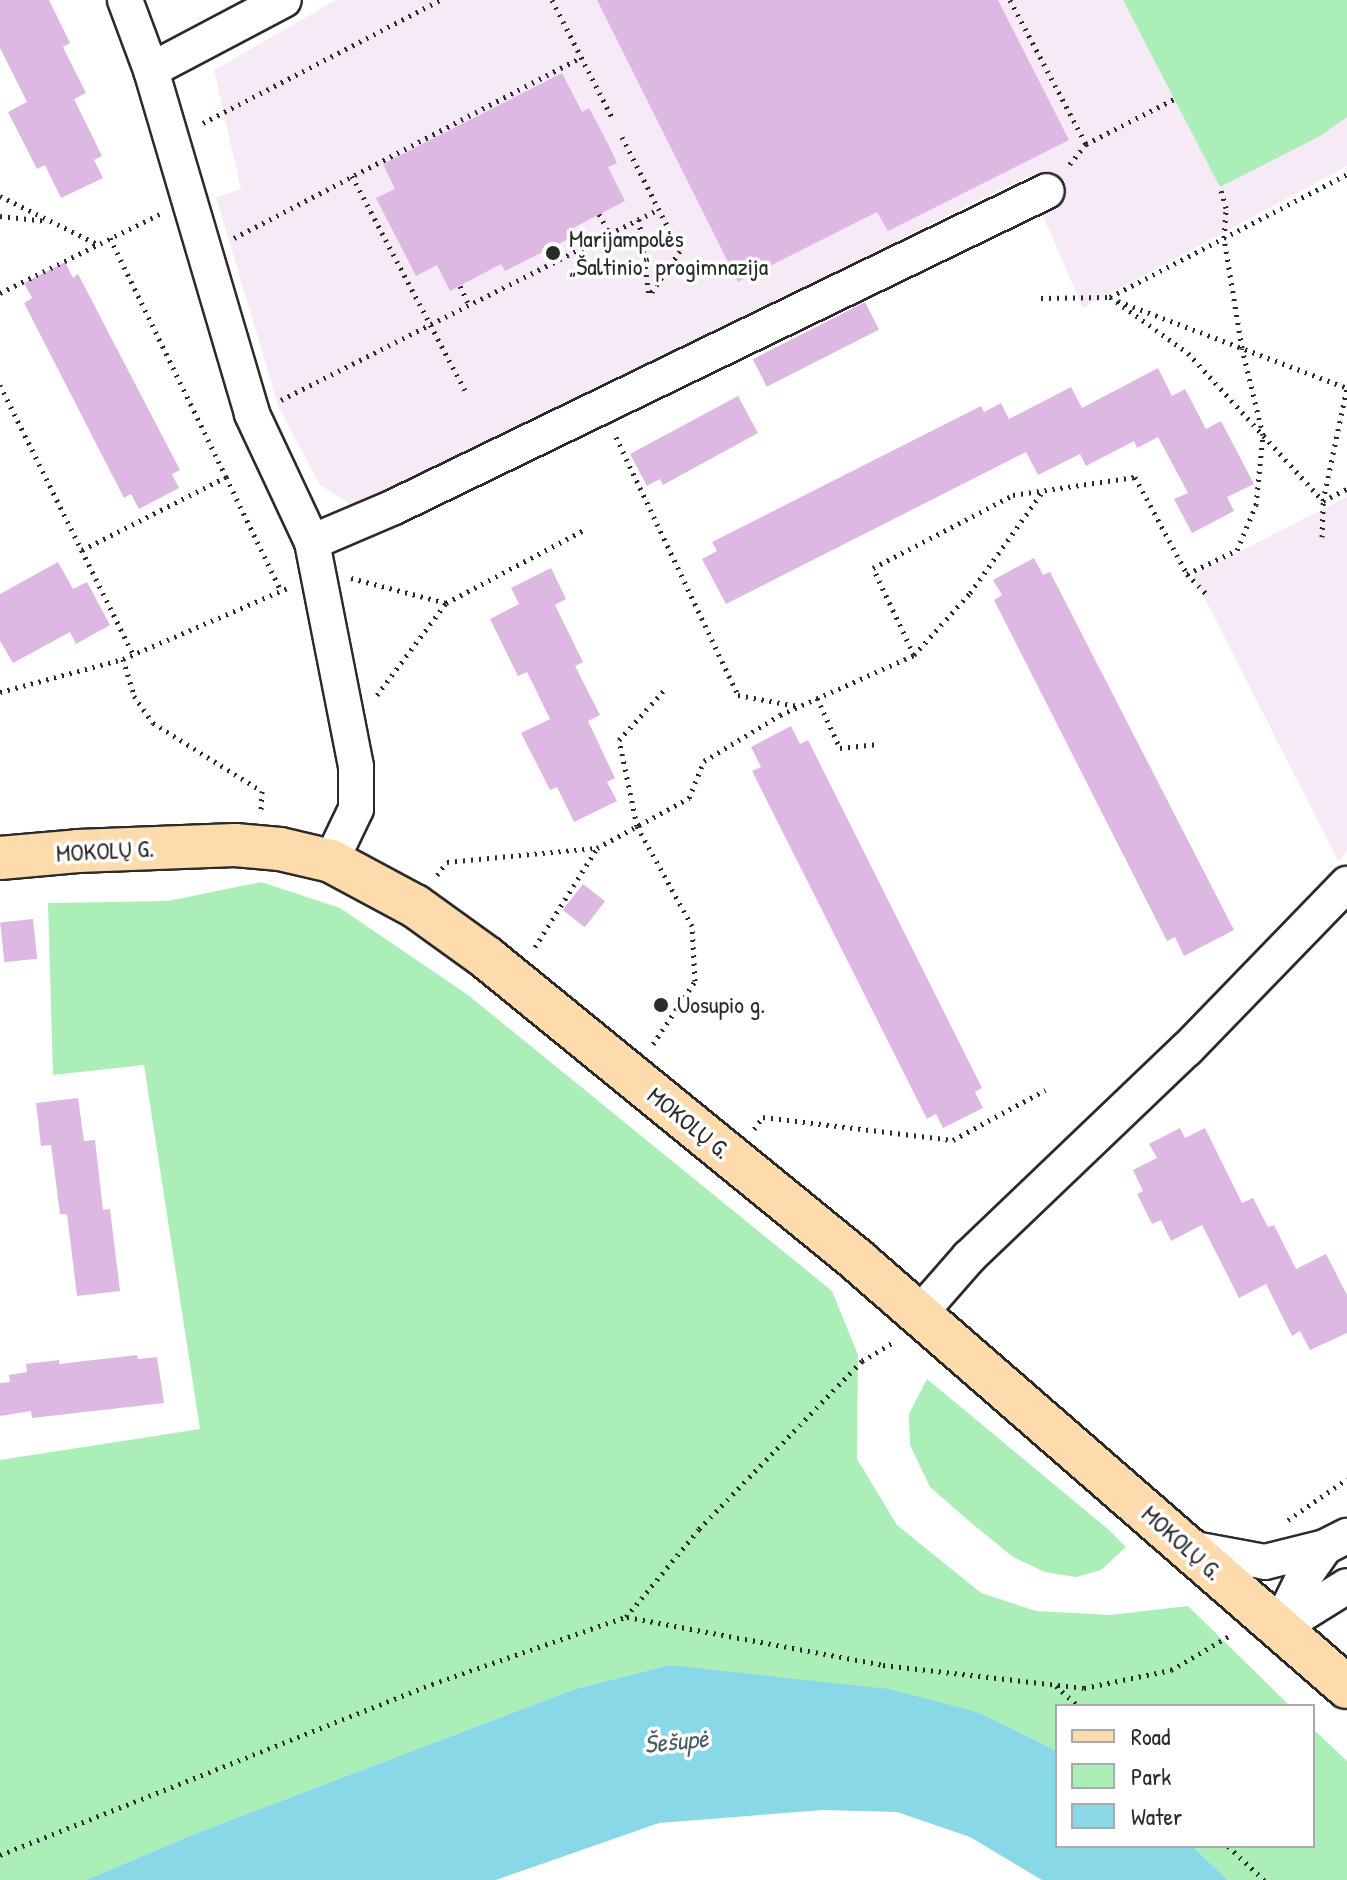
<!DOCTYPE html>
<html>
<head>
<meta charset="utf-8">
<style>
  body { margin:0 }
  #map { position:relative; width:1347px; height:1880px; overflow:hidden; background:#fff; font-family:"Patrick Hand",sans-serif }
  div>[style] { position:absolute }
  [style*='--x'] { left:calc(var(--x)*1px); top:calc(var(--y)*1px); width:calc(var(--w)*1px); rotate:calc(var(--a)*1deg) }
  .built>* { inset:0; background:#f5eaf6 }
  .green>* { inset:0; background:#abeeb8 }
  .water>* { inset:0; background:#89d8e7 }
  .building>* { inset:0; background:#ddb8e2; transform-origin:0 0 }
  .path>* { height:5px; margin-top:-2.5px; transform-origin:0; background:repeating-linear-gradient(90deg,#2b2b2b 0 2px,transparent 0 8px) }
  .roads { filter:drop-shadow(2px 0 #2b2b2b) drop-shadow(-2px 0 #2b2b2b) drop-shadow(0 2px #2b2b2b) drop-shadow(0 -2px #2b2b2b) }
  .minor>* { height:34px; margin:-17px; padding:0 17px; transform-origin:17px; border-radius:17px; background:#fff }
  .major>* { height:42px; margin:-21px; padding:0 21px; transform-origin:21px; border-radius:21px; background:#fedbac }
  .dots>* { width:22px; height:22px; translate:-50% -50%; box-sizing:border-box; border:4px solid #fff; border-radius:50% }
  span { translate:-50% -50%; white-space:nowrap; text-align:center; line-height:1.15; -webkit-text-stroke:7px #fff; paint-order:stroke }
  .poi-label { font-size:24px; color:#2b2b2b }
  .left { translate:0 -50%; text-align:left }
  .street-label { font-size:24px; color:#2b2b2b }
  .water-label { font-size:26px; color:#475f63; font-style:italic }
  .legend { position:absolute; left:1055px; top:1704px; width:260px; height:144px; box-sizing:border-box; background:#fff; border:2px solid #aaa; margin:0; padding:10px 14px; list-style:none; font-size:24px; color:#2b2b2b }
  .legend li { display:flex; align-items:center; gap:16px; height:40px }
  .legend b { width:40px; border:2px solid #aaa }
</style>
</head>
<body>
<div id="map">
  <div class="built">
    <div style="clip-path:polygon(336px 0,1347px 0,1347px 166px,1083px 308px,1026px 177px,358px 509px,320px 485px,279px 408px,216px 197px,241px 189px,214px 70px)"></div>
    <div style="clip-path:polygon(1347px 497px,1347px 851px,1338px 861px,1193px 575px)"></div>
  </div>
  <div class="green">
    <div style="clip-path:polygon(1123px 0,1347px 0,1347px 117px,1320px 136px,1220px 187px)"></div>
    <div style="clip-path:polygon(261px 882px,340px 908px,468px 995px,832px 1291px,858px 1355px,857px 1459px,897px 1525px,981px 1593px,1036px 1611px,1110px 1615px,1188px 1606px,1290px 1706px,1057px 1706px,1057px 1751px,980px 1713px,669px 1665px,575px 1689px,194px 1834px,86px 1880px,0 1880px,0 1460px,200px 1429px,144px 1065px,53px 1075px,48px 903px,168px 901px)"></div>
    <div style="clip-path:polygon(927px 1379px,1109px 1530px,1126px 1547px,1101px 1570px,1076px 1577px,1045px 1572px,1013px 1557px,969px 1521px,930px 1487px,910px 1445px,909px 1414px)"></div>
    <div style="clip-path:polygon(1313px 1729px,1347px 1761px,1347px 1880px,1228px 1880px,1192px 1846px,1313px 1846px)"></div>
  </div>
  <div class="water">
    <div style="clip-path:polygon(669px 1665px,889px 1689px,980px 1713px,1057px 1751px,1057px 1846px,1192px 1846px,1228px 1880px,1042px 1880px,970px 1837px,897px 1812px,823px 1810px,659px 1823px,496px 1880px,86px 1880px,194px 1834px,575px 1689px)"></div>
  </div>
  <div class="building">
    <div style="clip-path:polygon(0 0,49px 0,70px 43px,63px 47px,86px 93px,74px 99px,102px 156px,94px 160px,103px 178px,61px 198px,45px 165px,37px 169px,8px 112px,27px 102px,0 48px)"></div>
    <div style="clip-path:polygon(597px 0,998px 0,1069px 140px,888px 231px,877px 212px,738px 282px)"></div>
    <div style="clip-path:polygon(562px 73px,582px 112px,589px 108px,608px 144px,617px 163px,608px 167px,625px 201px,573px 228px,576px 235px,505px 271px,501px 264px,450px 291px,437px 265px,416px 276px,376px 198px,395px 189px,383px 164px)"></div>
    <div style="clip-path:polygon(65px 262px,73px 278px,78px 274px,180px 470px,172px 474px,179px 488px,139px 509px,131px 494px,124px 498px,24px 303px,32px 298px,24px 283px)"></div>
    <div style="left:865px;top:302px;width:31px;height:126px;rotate:63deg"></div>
    <div style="clip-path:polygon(1158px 368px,1172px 396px,1185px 389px,1206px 429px,1221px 421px,1254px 484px,1227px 497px,1234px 511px,1192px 533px,1174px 499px,1188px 493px,1158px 437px,1137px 448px,1134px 441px,1086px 466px,1080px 454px,1038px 475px,1026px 452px,726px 604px,702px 559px,717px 551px,712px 542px,981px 406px,984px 412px,1001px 403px,1009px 419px,1071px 387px,1082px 408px)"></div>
    <div style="clip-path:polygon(738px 396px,758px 433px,663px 485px,660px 479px,647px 486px,630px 454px)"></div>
    <div style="clip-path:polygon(1034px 558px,1043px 575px,1050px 572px,1234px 930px,1184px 956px,1175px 937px,1167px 941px,994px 600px,1002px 595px,993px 580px)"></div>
    <div style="clip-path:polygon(58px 562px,73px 589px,87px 582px,110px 625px,76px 644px,70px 632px,13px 663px,0 641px,0 594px)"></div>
    <div style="clip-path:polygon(551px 568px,566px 599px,555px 605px,583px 662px,575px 666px,600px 715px,588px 721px,615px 778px,607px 782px,617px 801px,574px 822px,557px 787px,550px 790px,521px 733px,550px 719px,527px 672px,518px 676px,490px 619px,519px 604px,511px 588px)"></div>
    <div style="clip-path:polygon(791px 726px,800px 744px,808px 740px,982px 1088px,975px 1092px,983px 1108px,943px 1128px,936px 1114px,927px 1119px,752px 771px,761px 767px,751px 747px)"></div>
    <div style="left:583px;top:884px;width:28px;height:33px;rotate:38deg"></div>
    <div style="left:33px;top:919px;width:40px;height:33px;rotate:84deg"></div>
    <div style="clip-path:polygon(78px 1098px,84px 1141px,95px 1140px,103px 1210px,110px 1209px,120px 1291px,77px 1296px,67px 1214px,60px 1214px,51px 1145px,41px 1146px,36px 1103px)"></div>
    <div style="clip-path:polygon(1180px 1128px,1185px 1138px,1205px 1128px,1242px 1203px,1253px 1198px,1268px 1227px,1274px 1225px,1296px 1269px,1326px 1254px,1347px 1295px,1347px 1333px,1310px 1350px,1300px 1331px,1292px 1336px,1266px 1284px,1239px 1298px,1202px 1225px,1171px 1241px,1161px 1220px,1152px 1224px,1137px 1194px,1143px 1191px,1133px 1170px,1157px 1158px,1149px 1144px)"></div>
    <div style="clip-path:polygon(137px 1355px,138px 1359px,157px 1357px,164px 1403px,32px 1418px,31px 1411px,0 1416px,0 1383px,10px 1382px,9px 1375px,27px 1372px,26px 1364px,59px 1360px,59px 1364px)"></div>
  </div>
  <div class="path">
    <div style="--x:552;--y:0;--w:134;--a:62.9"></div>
    <div style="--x:1010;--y:0;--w:163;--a:62.2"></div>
    <div style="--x:1086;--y:144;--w:28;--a:129"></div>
    <div style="--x:203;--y:123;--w:267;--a:-27.4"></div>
    <div style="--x:622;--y:137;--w:128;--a:63"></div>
    <div style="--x:680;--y:251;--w:55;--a:124.6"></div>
    <div style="--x:1086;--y:144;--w:99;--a:-27.1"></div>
    <div style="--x:352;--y:176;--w:242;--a:62.2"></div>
    <div style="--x:0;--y:196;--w:108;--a:26.3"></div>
    <div style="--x:599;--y:214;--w:23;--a:61"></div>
    <div style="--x:0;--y:216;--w:47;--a:6.1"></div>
    <div style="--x:639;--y:219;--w:78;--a:82.6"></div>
    <div style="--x:110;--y:238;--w:266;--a:64.1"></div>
    <div style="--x:234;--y:238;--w:391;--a:-27.5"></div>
    <div style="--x:460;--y:286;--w:21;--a:65"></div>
    <div style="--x:0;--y:293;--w:178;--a:-26.3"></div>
    <div style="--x:1110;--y:297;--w:96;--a:35.7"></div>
    <div style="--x:1188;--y:353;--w:200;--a:47.6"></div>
    <div style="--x:1323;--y:501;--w:27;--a:-27"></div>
    <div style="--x:1041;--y:298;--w:69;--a:-0.8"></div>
    <div style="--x:1110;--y:297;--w:267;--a:-27.4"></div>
    <div style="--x:1118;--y:301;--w:245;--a:20.8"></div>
    <div style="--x:0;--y:385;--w:300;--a:63.7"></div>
    <div style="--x:281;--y:400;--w:424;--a:-26.8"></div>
    <div style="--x:616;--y:437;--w:285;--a:64.7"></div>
    <div style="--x:738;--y:695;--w:60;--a:10.6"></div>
    <div style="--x:1322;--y:537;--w:36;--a:-88"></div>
    <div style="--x:1323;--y:501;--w:116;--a:-78"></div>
    <div style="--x:82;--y:550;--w:161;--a:-26.9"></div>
    <div style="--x:226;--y:477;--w:127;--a:64.2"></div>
    <div style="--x:1187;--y:574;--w:55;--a:-25.6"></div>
    <div style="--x:1237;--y:550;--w:49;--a:-67.1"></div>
    <div style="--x:1256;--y:505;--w:70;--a:-84.3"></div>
    <div style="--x:1263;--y:435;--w:89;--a:-103.6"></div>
    <div style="--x:1242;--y:348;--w:111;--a:-99.3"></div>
    <div style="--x:1224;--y:238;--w:30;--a:-86"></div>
    <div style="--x:1226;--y:208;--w:22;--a:-106"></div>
    <div style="--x:351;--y:578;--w:98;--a:14.7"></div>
    <div style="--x:914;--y:655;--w:96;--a:-115.2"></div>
    <div style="--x:873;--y:568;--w:158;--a:-27.5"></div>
    <div style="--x:1013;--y:495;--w:123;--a:-8.4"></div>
    <div style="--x:1135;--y:477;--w:110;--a:61.8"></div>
    <div style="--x:1187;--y:574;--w:30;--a:46"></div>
    <div style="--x:123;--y:659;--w:39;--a:73"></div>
    <div style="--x:134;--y:696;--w:33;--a:55"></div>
    <div style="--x:153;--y:723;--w:128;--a:32"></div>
    <div style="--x:262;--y:791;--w:19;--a:93"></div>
    <div style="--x:0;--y:692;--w:127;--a:-15"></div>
    <div style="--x:123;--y:659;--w:180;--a:-23.3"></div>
    <div style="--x:377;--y:695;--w:115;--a:-53.1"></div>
    <div style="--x:446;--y:603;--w:156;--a:-27.9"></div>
    <div style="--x:817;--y:698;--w:55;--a:65.3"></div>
    <div style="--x:840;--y:748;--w:36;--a:-6"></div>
    <div style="--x:437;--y:875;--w:16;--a:-52"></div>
    <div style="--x:447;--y:862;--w:150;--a:-5.4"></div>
    <div style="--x:535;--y:947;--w:117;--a:-57.9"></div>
    <div style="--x:597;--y:848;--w:105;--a:-28.5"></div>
    <div style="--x:689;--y:798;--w:40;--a:-68"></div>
    <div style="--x:704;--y:761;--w:89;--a:-31.2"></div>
    <div style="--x:780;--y:715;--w:147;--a:-24.1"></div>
    <div style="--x:914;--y:655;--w:84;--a:-47.9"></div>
    <div style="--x:970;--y:593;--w:125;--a:-54.4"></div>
    <div style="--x:653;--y:1044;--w:76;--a:-56.3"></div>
    <div style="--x:695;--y:981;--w:55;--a:-93.1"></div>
    <div style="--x:692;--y:926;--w:114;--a:-118.8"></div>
    <div style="--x:637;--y:826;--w:88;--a:-101.8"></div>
    <div style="--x:619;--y:740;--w:70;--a:-47.9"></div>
    <div style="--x:754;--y:1129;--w:15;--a:-53"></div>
    <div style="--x:763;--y:1117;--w:191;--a:6.9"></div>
    <div style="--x:953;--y:1140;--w:105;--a:-28.5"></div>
    <div style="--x:1288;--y:1520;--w:72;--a:-34.8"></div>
    <div style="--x:627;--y:1617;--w:260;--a:10.6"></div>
    <div style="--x:883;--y:1665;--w:202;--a:6.5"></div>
    <div style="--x:1084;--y:1688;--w:89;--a:-11.7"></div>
    <div style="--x:1171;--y:1670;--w:69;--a:-30.3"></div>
    <div style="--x:1056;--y:1686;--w:30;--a:42"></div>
    <div style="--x:1228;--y:1846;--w:50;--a:43.4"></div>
    <div style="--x:0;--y:1855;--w:465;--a:-21.6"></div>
    <div style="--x:432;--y:1684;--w:205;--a:-19.1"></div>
    <div style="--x:626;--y:1617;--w:114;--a:-50.3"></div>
    <div style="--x:699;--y:1529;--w:234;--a:-45.9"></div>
    <div style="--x:862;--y:1361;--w:37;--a:-31"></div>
  </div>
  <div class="roads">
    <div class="minor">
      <div style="--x:125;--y:0;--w:75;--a:69.6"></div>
      <div style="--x:151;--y:70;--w:359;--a:73.6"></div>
      <div style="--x:252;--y:414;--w:141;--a:64.9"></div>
      <div style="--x:312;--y:542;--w:229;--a:78.9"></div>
      <div style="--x:356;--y:767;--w:42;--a:90"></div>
      <div style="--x:356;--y:809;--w:58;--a:115.7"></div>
      <div style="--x:151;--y:70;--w:150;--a:-27.8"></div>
      <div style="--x:312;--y:542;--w:89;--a:-23.1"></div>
      <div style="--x:394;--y:507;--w:725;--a:-25.82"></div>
      <div style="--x:920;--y:1313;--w:74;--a:-48.8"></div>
      <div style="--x:969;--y:1257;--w:301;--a:-43.7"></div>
      <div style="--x:1187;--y:1049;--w:230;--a:-45.9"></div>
      <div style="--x:1189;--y:1548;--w:77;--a:10.4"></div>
      <div style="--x:1265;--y:1562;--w:62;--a:-14"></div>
      <div style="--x:1325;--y:1547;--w:25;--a:-27"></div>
      <div style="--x:1278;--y:1629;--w:55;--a:-63.9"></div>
      <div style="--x:1302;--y:1580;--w:40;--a:-55.1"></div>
      <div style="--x:1278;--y:1629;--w:81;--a:-31.9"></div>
    </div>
    <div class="major">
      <div style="--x:0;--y:858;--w:78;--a:-5.1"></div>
      <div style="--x:78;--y:851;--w:157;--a:-2.2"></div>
      <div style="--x:235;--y:845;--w:45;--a:5.1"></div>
      <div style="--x:280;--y:849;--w:52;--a:13.2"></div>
      <div style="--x:331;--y:861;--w:95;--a:28.2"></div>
      <div style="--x:415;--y:906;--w:89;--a:35.8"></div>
      <div style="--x:487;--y:958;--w:478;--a:39.2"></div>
      <div style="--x:857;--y:1260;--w:650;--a:41.07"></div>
    </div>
  </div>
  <div class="dots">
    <div style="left:553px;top:253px;background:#2b2b2b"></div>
    <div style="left:661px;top:1005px;background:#2b2b2b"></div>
  </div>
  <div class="poi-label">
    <span class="left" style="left:569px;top:253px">Marijampolės<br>„Šaltinio“ progimnazija</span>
    <span class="left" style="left:677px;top:1005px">Uosupio g.</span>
  </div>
  <div class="street-label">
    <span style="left:105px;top:851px;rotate:-3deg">MOKOLŲ G.</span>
    <span style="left:689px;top:1123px;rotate:39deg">MOKOLŲ G.</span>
    <span style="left:1182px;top:1543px;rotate:42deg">MOKOLŲ G.</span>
  </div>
  <div class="water-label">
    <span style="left:676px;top:1741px;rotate:-6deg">Šešupė</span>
  </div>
  <ul class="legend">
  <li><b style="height:10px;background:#fedbac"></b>Road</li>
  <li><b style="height:22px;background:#abeeb8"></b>Park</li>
  <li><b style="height:22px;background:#89d8e7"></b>Water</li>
  </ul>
</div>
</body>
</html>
